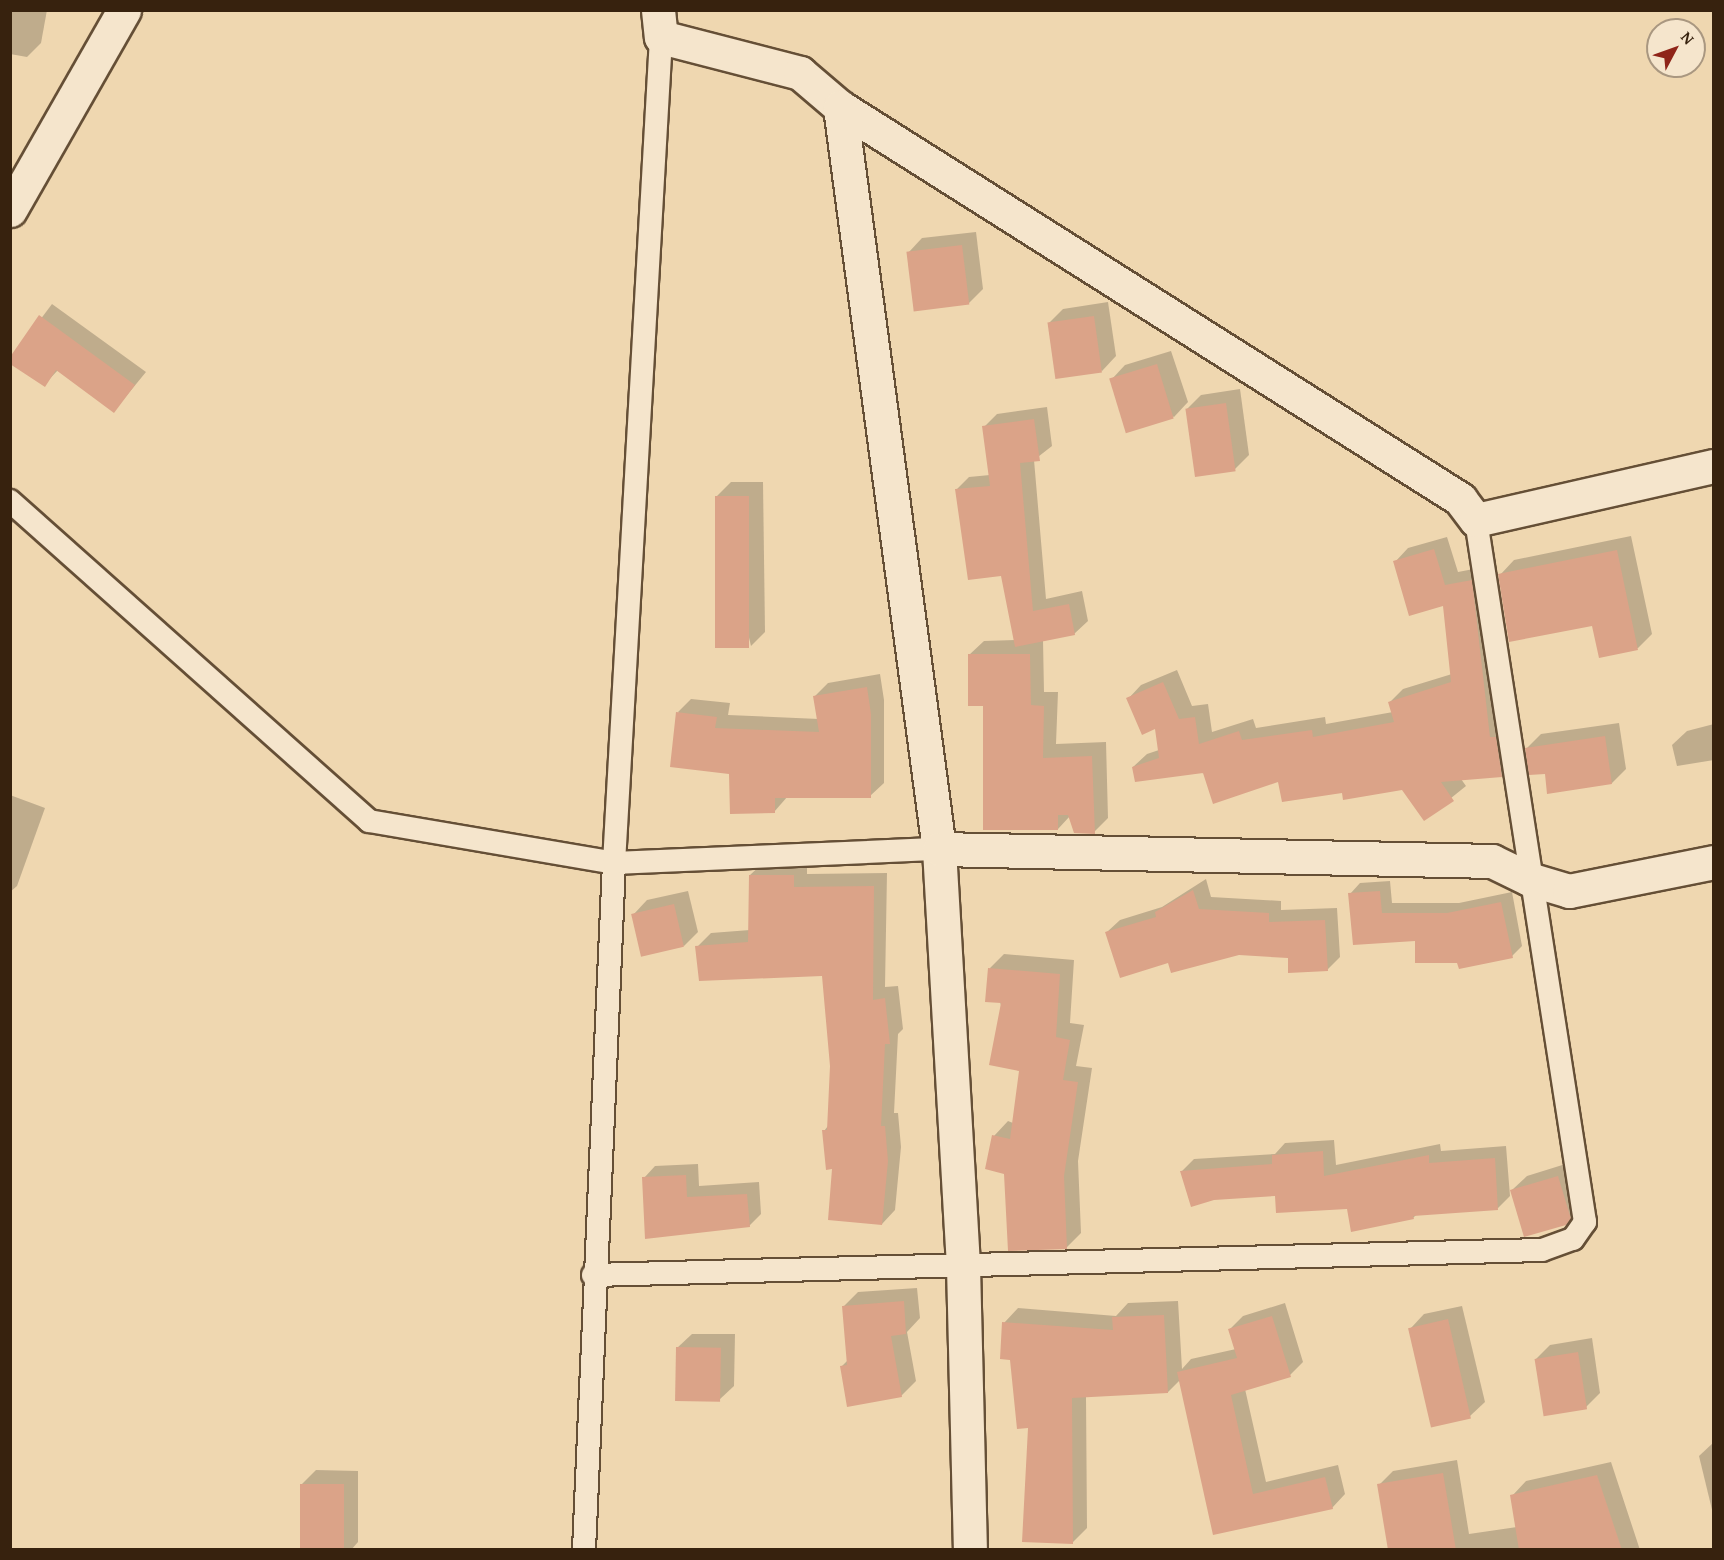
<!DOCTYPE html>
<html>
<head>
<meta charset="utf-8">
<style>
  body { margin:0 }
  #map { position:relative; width:1724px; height:1560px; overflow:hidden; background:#efd7b0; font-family:"Gentium Book Plus",serif }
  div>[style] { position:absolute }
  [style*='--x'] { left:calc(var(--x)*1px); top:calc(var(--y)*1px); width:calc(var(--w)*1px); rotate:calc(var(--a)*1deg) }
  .shadow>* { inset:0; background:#0003 }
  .building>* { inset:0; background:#dba388; transform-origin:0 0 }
  .roads { filter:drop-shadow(2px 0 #654f36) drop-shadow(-2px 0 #654f36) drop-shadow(0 2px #654f36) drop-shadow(0 -2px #654f36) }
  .lane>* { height:22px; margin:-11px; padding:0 11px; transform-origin:11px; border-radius:11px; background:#f5e5cc }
  .street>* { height:33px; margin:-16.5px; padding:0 16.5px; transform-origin:16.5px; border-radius:16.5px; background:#f5e5cc }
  span { translate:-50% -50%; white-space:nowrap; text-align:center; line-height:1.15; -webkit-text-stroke:6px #f5e5cc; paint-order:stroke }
  .frame { position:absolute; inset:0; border:12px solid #37220e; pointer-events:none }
  .north { position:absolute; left:1646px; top:18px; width:60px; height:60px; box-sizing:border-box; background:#f5e5cc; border:2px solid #a99780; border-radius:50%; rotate:49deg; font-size:16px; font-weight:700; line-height:24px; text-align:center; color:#37220e }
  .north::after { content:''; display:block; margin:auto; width:21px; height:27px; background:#8f2418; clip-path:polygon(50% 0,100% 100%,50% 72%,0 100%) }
</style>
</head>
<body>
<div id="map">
  <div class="shadow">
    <div style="clip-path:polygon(10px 10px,47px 10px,41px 43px,27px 57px,10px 54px)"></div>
    <div style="clip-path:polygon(976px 232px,983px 289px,969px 303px,908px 253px,922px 238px)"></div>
    <div style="clip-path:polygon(1108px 302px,1116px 356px,1102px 371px,1049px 323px,1063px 309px)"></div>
    <div style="clip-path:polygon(52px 304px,146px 372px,114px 411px,58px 370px,44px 385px,10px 360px)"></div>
    <div style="clip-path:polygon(1171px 351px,1188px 402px,1174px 417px,1111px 380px,1125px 365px)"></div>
    <div style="clip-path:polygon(1240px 389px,1249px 455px,1235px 469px,1187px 409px,1201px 395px)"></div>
    <div style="clip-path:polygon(1047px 407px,1052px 446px,1034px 460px,1046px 599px,1082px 591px,1088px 621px,1074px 634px,1043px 640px,1044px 692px,1058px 692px,1056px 744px,1106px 742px,1108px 818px,1094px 832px,1070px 816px,1058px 829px,985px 704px,969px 655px,984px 641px,1015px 640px,1002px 575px,956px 490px,969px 477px,990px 475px,984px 427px,997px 414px)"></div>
    <div style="clip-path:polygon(731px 482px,763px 482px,765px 632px,751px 646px,716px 497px)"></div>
    <div style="clip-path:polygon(10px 511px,18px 516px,10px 526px)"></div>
    <div style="clip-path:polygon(1631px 536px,1652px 634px,1638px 648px,1601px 656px,1594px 624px,1500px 575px,1514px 560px)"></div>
    <div style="clip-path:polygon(1447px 537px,1458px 572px,1484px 567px,1515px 763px,1502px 776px,1461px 779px,1466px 786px,1425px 819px,1403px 788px,1343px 791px,1280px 780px,1133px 767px,1147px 754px,1159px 750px,1156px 727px,1128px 699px,1141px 685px,1177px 670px,1192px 706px,1208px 704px,1212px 732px,1253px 719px,1256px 728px,1325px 717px,1326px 724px,1393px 712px,1390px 702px,1403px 689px,1452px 674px,1445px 604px,1395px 562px,1408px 548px)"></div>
    <div style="clip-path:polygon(880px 674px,884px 700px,884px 783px,870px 796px,788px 796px,774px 812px,730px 773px,678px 712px,691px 699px,730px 703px,728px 715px,819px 719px,815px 696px,828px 683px)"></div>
    <div style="clip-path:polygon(1619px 723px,1626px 769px,1612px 783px,1546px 773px,1527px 748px,1541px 734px)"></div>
    <div style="clip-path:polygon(1714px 724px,1714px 760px,1677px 766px,1672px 745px,1687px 731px)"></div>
    <div style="clip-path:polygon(10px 795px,45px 808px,17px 886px,10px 892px)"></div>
    <div style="clip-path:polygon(764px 862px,807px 862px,807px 874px,887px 873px,885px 987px,898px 986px,903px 1029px,898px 1034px,894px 1113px,898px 1113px,901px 1147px,895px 1210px,882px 1224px,824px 1131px,828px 1126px,831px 1066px,823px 975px,697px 947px,711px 933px,750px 930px,750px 875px)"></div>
    <div style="clip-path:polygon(1206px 879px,1211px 897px,1281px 901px,1281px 910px,1337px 908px,1340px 957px,1327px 970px,1289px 957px,1239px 953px,1169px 961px,1107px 932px,1120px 920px,1162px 907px)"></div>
    <div style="clip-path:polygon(1390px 881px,1392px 903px,1459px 903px,1512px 892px,1522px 946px,1512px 956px,1459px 962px,1350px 894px,1360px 883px)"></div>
    <div style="clip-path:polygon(688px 891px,698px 932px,684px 946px,633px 915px,647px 900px)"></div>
    <div style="clip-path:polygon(1004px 954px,1074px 960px,1070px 1023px,1084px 1025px,1076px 1066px,1092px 1068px,1078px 1161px,1081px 1233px,1066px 1248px,1006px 1172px,994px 1136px,1008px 1121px,1013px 1123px,1020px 1070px,990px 968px)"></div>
    <div style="clip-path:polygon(1334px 1140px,1336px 1165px,1440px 1144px,1441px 1151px,1506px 1146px,1510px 1196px,1498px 1208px,1417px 1214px,1413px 1218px,1276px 1195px,1182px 1171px,1194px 1159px,1275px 1154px,1285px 1143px)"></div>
    <div style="clip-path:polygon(1572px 1162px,1580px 1209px,1565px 1224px,1512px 1190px,1527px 1176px)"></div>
    <div style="clip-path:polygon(698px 1164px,699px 1186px,759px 1182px,761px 1214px,749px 1226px,644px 1178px,655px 1166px)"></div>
    <div style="clip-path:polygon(917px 1288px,920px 1318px,907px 1332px,916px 1381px,901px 1396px,842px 1366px,848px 1360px,843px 1307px,858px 1292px)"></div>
    <div style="clip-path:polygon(1178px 1301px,1182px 1369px,1191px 1359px,1236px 1349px,1230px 1329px,1243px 1316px,1285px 1303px,1303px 1362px,1290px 1375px,1245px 1389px,1266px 1482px,1338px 1465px,1345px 1494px,1332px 1508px,1214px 1534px,1180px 1380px,1168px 1392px,1086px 1396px,1087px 1528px,1072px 1543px,1029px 1426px,1004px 1323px,1018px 1308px,1116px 1316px,1128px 1303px)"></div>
    <div style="clip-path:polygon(1462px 1306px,1485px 1402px,1470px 1416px,1410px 1329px,1424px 1314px)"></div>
    <div style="clip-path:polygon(692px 1334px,735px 1334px,734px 1386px,719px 1400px,677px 1348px)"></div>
    <div style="clip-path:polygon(1592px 1338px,1600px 1393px,1586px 1407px,1536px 1359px,1550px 1345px)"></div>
    <div style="clip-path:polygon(1714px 1442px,1714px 1518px,1699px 1456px)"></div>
    <div style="clip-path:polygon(1457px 1460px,1469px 1534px,1517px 1527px,1512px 1496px,1526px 1481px,1611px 1462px,1640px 1550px,1389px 1550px,1379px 1485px,1393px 1471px)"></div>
    <div style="clip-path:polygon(316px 1470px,358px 1471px,358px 1542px,351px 1550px,301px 1550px,301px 1485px)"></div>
  </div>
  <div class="building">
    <div style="left:962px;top:245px;width:60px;height:56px;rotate:83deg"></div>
    <div style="clip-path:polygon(39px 315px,135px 385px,114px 413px,56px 370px,45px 387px,10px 364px,10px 357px)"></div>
    <div style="left:1094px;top:316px;width:57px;height:47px;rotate:82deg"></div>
    <div style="left:1157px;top:364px;width:57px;height:50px;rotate:73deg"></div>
    <div style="left:1226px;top:403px;width:69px;height:41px;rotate:82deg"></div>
    <div style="clip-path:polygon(1034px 419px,1040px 461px,1020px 463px,1033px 611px,1069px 604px,1075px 635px,1015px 647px,1001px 576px,968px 580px,955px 489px,990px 486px,982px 426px)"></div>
    <div style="left:715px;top:496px;width:34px;height:152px"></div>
    <div style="clip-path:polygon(1434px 549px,1445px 585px,1472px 580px,1490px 737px,1496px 737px,1502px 777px,1441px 782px,1454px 801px,1424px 821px,1402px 790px,1343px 800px,1342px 793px,1282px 802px,1278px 782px,1213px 804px,1203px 773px,1135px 782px,1132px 767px,1159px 758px,1155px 729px,1142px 735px,1126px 698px,1163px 682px,1179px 719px,1195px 717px,1199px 744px,1239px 731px,1242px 740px,1312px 730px,1313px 737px,1394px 722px,1388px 702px,1451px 682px,1443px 606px,1409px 616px,1393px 561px)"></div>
    <div style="clip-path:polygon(1617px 550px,1638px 650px,1599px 658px,1592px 626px,1509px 642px,1498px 574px)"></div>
    <div style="clip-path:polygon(968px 654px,1030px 654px,1031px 705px,1044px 706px,1043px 758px,1092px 756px,1095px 834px,1074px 833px,1068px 815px,1058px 815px,1058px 830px,983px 830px,983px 706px,968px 706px)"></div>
    <div style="clip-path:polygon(867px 687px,871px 714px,871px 798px,775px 798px,775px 813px,730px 814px,729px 774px,670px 767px,676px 712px,717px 717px,715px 728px,819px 732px,813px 696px)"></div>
    <div style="clip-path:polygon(1605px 736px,1612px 784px,1547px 794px,1545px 774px,1529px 775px,1525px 748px)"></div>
    <div style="clip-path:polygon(749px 875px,794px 875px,794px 887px,874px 886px,873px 1000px,885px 998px,890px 1044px,885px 1044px,881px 1126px,885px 1126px,888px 1161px,882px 1225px,828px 1220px,832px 1169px,826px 1170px,822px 1130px,827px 1130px,830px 1066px,822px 976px,699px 981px,695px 946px,748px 942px)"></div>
    <div style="clip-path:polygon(1193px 890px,1199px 909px,1269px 913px,1269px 922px,1325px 920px,1328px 971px,1288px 973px,1288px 958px,1239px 955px,1171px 973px,1168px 963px,1120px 978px,1105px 932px,1156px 917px,1155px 912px)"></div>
    <div style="clip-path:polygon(1380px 891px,1382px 913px,1447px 913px,1501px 902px,1513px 958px,1459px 969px,1457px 963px,1415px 963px,1415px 941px,1353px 945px,1348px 893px)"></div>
    <div style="left:674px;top:904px;width:44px;height:44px;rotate:77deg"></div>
    <div style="clip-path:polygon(988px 968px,1060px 974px,1056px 1037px,1070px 1040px,1063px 1080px,1078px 1082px,1064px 1176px,1067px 1249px,1008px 1251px,1004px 1174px,985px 1169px,992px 1135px,1010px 1139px,1019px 1071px,989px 1065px,1001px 1003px,985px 1002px)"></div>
    <div style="clip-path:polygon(1323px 1151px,1324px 1176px,1429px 1155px,1429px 1163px,1495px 1158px,1498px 1210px,1413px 1216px,1414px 1219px,1351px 1232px,1347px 1209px,1276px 1213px,1275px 1196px,1214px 1200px,1191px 1207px,1180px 1171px,1272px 1164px,1272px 1155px)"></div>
    <div style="clip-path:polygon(686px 1175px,687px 1197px,747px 1194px,750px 1227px,645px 1239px,642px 1177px)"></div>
    <div style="clip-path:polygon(1558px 1176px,1571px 1219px,1566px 1225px,1524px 1237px,1510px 1190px)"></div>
    <div style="clip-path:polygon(904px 1301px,906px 1334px,891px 1336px,902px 1397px,847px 1407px,840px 1366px,847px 1365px,842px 1306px)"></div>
    <div style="clip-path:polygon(1164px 1315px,1168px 1393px,1072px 1398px,1073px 1544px,1022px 1542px,1028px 1428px,1017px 1429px,1010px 1360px,1000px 1359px,1002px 1322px,1113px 1330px,1112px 1317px)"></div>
    <div style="clip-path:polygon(1272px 1316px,1291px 1377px,1231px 1395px,1253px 1494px,1325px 1477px,1333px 1509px,1213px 1535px,1177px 1372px,1237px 1358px,1228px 1329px)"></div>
    <div style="left:1448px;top:1319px;width:102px;height:41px;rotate:77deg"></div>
    <div style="left:676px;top:1347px;width:45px;height:54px;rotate:1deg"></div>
    <div style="left:1578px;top:1352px;width:58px;height:44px;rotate:81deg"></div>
    <div style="clip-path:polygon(1443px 1473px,1456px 1550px,1388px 1550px,1377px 1484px)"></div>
    <div style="clip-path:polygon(1597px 1475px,1622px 1550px,1519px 1550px,1510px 1495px)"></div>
    <div style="left:300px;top:1484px;width:44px;height:66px"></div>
  </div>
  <div class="roads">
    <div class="lane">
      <div style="--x:10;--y:501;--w:481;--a:41.7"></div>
      <div style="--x:369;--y:821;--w:249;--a:9.7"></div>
      <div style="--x:614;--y:863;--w:325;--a:-2.5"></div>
      <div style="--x:593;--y:1275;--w:949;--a:-1.51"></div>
      <div style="--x:1542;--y:1250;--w:33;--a:-20"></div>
      <div style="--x:1573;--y:1239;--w:21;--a:-55"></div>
      <div style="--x:1585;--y:1222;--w:710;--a:-98.83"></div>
      <div style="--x:584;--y:1550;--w:688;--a:-87.5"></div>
      <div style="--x:614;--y:863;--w:827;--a:-86.74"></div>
    </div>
    <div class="street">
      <div style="--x:658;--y:10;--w:27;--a:84"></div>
      <div style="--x:661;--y:37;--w:144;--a:14.5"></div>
      <div style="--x:800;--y:73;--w:52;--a:40.4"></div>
      <div style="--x:840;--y:107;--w:734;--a:32.3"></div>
      <div style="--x:1460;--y:499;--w:26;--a:53"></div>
      <div style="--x:1476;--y:520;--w:244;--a:-12.8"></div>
      <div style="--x:840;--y:107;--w:749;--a:82.4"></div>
      <div style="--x:939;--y:849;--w:418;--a:86.7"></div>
      <div style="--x:963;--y:1266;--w:284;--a:88.6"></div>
      <div style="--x:10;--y:210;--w:230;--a:-60.3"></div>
      <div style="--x:939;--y:849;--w:553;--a:1.24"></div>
      <div style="--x:1492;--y:861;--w:41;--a:25.9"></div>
      <div style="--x:1529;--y:879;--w:42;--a:16.7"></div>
      <div style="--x:1569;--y:891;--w:148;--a:-11.3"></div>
    </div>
  </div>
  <div class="frame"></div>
  <div class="north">N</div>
</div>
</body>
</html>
